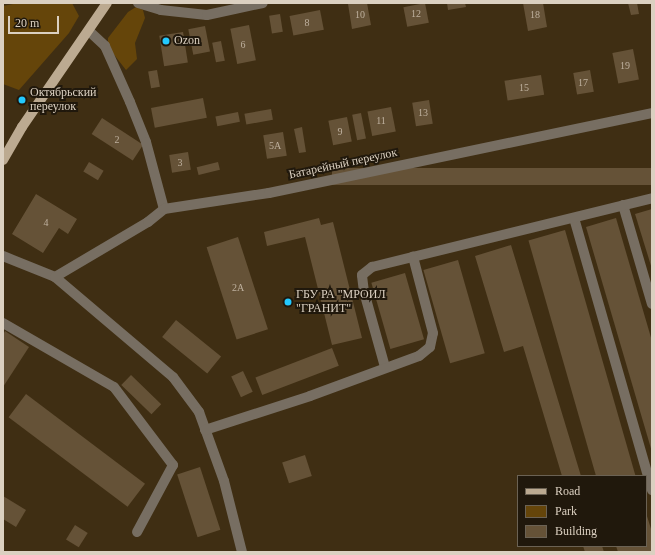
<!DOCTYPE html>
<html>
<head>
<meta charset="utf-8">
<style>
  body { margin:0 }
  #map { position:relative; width:655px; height:555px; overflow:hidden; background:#3f2e13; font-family:Georgia,serif }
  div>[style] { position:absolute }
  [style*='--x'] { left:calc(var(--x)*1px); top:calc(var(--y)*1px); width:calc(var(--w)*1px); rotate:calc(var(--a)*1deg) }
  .green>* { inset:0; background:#65450a }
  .building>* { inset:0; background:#655237; transform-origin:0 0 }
  .minor>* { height:10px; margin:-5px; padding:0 5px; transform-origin:5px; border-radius:5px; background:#776e62 }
  .major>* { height:10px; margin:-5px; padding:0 5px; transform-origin:5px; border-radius:5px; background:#bcaa91 }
  .dots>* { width:11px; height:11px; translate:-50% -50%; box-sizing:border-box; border:2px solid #20180c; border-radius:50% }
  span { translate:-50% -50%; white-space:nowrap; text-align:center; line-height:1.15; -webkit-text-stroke:4px #20180c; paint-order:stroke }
  .number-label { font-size:10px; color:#beb09e }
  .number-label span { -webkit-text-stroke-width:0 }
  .poi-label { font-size:12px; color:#dbd0c1 }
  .left { translate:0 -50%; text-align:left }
  .street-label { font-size:12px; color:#dbd0c1 }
  .frame { position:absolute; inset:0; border:4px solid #dbd0c1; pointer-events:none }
  .legend { position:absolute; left:517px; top:475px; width:130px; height:72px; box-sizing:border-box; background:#20180c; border:1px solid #6b6254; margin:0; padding:5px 7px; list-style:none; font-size:12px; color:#dbd0c1 }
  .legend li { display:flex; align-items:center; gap:8px; height:20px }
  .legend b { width:20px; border:1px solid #6b6254 }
  .scale { position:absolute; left:8px; top:16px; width:51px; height:18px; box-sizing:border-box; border:2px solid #dbd0c1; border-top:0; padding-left:5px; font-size:12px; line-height:14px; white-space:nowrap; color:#dbd0c1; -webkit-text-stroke:3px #20180c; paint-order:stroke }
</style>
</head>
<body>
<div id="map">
  <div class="green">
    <div style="clip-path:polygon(18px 3px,72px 3px,79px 16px,69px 33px,19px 90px,3px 84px,3px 6px)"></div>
    <div style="clip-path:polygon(136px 7px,143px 10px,145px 18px,135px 43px,137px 59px,126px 70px,108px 47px,108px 38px,128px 12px)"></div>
  </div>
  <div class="building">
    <div style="clip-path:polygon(367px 3px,371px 25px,352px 29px,348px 4px)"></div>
    <div style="left:425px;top:3px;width:20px;height:22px;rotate:79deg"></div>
    <div style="clip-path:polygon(447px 3px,465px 3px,466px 7px,448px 10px)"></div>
    <div style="clip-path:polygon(523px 3px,543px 3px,547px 27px,528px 31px)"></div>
    <div style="clip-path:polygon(628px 3px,637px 3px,639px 14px,631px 15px)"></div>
    <div style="left:320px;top:10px;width:20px;height:31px;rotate:79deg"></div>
    <div style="left:280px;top:14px;width:18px;height:11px;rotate:81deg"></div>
    <div style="left:249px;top:25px;width:36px;height:19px;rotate:79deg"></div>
    <div style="left:205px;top:26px;width:26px;height:17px;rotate:79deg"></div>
    <div style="left:183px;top:32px;width:31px;height:24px;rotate:81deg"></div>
    <div style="left:221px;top:41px;width:20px;height:9px;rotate:79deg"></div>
    <div style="left:633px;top:49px;width:31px;height:21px;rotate:79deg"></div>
    <div style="left:157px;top:70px;width:17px;height:9px;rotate:80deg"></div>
    <div style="left:590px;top:70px;width:22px;height:17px;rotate:80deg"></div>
    <div style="left:541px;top:75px;width:20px;height:37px;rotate:81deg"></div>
    <div style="left:203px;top:98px;width:20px;height:53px;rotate:79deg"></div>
    <div style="left:429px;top:100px;width:24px;height:17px;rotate:81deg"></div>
    <div style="left:391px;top:107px;width:25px;height:24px;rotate:79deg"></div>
    <div style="left:271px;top:109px;width:11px;height:27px;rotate:80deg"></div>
    <div style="left:238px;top:112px;width:10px;height:23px;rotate:79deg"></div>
    <div style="left:361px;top:113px;width:26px;height:9px;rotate:79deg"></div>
    <div style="left:347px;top:117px;width:25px;height:19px;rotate:79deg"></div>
    <div style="left:102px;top:118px;width:49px;height:19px;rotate:33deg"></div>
    <div style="clip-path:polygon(302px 127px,306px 152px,299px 153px,294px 129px)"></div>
    <div style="left:283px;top:132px;width:24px;height:20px;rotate:81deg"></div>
    <div style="left:188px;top:152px;width:18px;height:19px;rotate:81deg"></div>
    <div style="left:89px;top:162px;width:17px;height:11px;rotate:31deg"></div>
    <div style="left:218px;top:162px;width:8px;height:22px;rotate:76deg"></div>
    <div style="left:652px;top:168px;width:17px;height:320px;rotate:90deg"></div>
    <div style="clip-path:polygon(36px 194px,77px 219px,68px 234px,59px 228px,43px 253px,12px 234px)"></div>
    <div style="clip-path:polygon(652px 209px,652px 269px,635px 214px)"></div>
    <div style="clip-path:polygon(319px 218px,321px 225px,333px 222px,362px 338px,332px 345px,305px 237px,267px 246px,264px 232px)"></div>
    <div style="clip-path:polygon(616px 218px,652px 341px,652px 452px,586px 227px)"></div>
    <div style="left:565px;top:230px;width:256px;height:38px;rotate:74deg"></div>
    <div style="left:238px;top:237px;width:97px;height:33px;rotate:72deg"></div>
    <div style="clip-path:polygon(511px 245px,581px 476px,562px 476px,523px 346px,504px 352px,475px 256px)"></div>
    <div style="left:458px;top:260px;width:97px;height:36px;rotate:74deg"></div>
    <div style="left:405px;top:273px;width:69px;height:35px;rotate:74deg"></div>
    <div style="left:176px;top:320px;width:58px;height:22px;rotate:39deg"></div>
    <div style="clip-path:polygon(5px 331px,29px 347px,3px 387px,3px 335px)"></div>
    <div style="left:332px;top:348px;width:19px;height:82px;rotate:69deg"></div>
    <div style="left:243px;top:371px;width:23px;height:13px;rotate:65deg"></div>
    <div style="left:131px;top:375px;width:42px;height:14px;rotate:44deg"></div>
    <div style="left:26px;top:394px;width:149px;height:29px;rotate:37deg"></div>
    <div style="left:305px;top:455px;width:22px;height:24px;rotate:72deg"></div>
    <div style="left:200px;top:467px;width:66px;height:24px;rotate:72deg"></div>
    <div style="clip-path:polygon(3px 496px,26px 510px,16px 527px,3px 519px)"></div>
    <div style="clip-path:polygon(646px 513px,652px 532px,652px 552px,618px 552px,616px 546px,646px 546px)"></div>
    <div style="left:75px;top:525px;width:15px;height:17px;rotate:32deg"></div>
    <div style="clip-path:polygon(583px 546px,602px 546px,604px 552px,585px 552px)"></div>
  </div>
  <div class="minor">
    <div style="--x:138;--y:3;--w:24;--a:17"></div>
    <div style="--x:161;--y:10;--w:46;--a:6.2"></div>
    <div style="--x:207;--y:15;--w:57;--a:-12.1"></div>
    <div style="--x:89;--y:31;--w:22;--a:43"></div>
    <div style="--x:105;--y:46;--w:61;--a:65.9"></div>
    <div style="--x:130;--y:102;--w:43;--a:68.2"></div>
    <div style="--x:146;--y:142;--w:69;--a:75"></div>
    <div style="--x:623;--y:205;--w:103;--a:73.7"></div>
    <div style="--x:574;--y:218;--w:283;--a:74"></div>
    <div style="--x:3;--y:256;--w:56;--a:22"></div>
    <div style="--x:55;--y:277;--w:155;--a:40.3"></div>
    <div style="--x:173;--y:377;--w:44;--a:53.4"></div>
    <div style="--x:199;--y:412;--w:73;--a:70.1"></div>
    <div style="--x:224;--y:481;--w:73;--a:75.8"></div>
    <div style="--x:55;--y:277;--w:108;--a:-30.6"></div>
    <div style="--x:148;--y:222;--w:21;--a:-39"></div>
    <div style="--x:164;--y:209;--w:106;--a:-8.7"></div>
    <div style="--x:269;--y:193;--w:391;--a:-11.8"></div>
    <div style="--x:3;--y:323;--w:128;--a:30"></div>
    <div style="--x:114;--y:387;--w:98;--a:52.9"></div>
    <div style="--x:173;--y:465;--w:76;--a:118.2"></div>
    <div style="--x:385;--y:367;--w:78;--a:-105.6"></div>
    <div style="--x:364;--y:292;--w:17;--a:-97"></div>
    <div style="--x:362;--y:275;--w:13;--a:-39"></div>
    <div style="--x:372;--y:267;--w:288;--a:-13.8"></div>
    <div style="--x:205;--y:430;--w:110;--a:-17.9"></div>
    <div style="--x:310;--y:396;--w:116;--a:-20.2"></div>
    <div style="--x:419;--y:356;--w:14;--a:-39"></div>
    <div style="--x:430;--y:347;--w:14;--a:-78"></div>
    <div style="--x:433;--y:333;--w:79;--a:-104.7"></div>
  </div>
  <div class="major">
    <div style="--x:3;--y:160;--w:38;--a:-60"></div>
    <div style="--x:22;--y:127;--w:150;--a:-55.6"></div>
  </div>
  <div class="dots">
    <div style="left:166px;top:41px;background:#23c9fe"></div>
    <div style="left:22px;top:100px;background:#23c9fe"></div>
    <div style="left:288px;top:302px;background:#23c9fe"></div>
  </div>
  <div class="number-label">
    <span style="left:416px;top:14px">12</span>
    <span style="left:360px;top:15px">10</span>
    <span style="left:535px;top:15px">18</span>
    <span style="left:307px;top:23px">8</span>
    <span style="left:243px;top:45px">6</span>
    <span style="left:625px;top:66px">19</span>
    <span style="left:583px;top:83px">17</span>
    <span style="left:524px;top:88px">15</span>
    <span style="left:423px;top:113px">13</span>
    <span style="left:381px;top:121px">11</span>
    <span style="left:340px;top:132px">9</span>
    <span style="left:117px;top:140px">2</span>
    <span style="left:275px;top:146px">5А</span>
    <span style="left:180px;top:163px">3</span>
    <span style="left:46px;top:223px">4</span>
    <span style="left:238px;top:288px">2А</span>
  </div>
  <div class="poi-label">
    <span class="left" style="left:174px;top:41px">Ozon</span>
    <span class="left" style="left:30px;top:100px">Октябрьский<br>переулок</span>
    <span class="left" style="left:296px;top:302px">ГБУ РА "МРОИЛ<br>"ГРАНИТ"</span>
  </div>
  <div class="street-label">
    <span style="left:343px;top:164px;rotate:-12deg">Батарейный переулок</span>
  </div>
  <div class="frame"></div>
  <ul class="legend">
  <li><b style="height:5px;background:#bcaa91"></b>Road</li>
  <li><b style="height:11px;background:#65450a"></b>Park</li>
  <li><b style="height:11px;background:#655237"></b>Building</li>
  </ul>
  <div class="scale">20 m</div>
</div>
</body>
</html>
